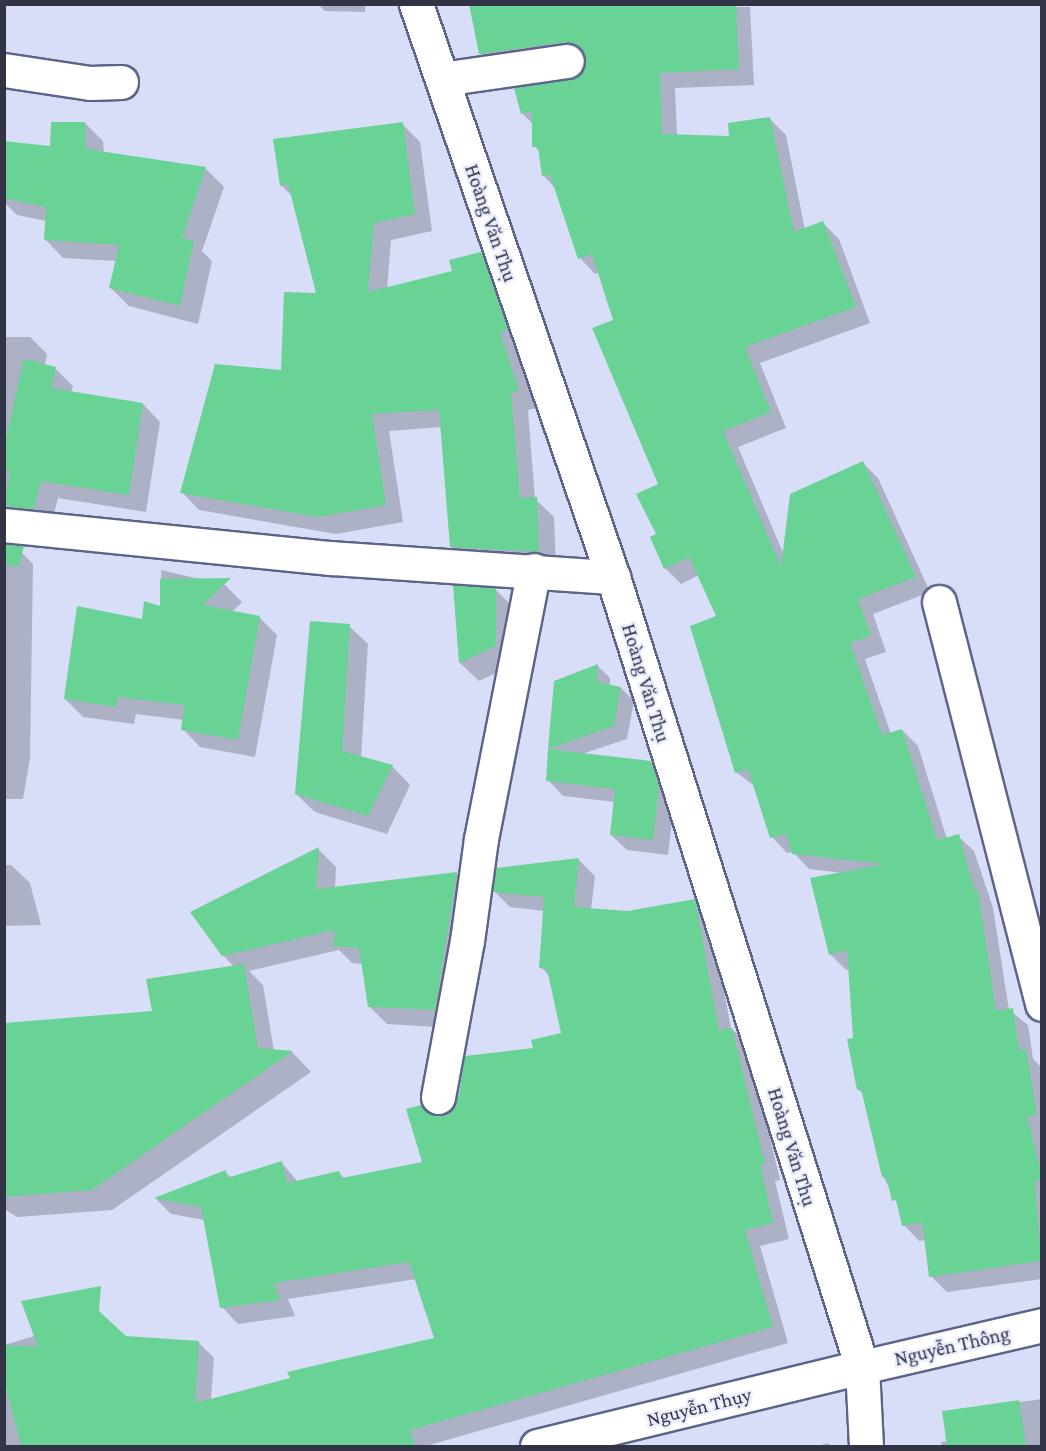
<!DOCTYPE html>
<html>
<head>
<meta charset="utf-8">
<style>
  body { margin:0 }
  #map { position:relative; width:1046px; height:1451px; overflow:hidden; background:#d8def8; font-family:"Crimson Pro",serif }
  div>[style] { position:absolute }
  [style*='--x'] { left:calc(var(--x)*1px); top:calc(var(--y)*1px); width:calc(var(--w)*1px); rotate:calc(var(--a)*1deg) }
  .shadow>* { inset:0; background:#0003 }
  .building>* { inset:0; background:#69d395 }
  .roads { filter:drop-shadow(2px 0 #5d648a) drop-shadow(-2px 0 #5d648a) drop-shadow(0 2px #5d648a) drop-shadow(0 -2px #5d648a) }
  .street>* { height:33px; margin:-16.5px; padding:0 16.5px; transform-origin:16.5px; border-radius:16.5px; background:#fff }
  .secondary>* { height:33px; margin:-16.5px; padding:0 16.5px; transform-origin:16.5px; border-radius:16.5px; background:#fff }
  span { translate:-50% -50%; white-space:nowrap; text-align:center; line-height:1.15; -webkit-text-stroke:4.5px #e8ecfd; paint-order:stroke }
  .street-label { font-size:20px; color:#303445 }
  .frame { position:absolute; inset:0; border:6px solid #303445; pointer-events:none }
</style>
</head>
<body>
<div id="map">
  <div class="shadow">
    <div style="clip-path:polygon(318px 4px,365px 4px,365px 12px,325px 11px)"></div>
    <div style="clip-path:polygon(471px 4px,750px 7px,754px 85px,675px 88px,677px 136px,731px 138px,770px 119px,786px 135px,805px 230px,823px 223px,839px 239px,870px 323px,760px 363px,786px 428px,738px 447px,784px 555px,863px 463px,878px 478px,930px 592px,873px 614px,886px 652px,865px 659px,891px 734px,902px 730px,918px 746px,947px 839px,958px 836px,974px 851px,993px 908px,1009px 1010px,1028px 1025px,1033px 1059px,1041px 1067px,1042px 1279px,947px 1292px,931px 1276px,926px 1240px,919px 1241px,904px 1225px,899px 1206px,883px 1176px,864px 1095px,858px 1089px,850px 969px,846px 970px,830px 954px,843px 873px,809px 869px,793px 852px,787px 853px,772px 837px,756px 787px,736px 772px,718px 616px,699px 575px,681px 584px,665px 568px,658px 535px,660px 485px,600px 272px,595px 274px,580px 258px,555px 188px,543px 175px,541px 153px,534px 146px,534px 125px,522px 113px,586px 69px,587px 60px,496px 69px,480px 53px)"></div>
    <div style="clip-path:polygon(85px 123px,103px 141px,104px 154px,206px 169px,224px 187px,202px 251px,212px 261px,198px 324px,129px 306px,111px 288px,117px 261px,63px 258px,45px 239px,46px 221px,17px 215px,4px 202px,4px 142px,51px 147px)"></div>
    <div style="clip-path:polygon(402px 124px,420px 142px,432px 231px,391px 240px,387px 289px,454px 272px,481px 254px,499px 271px,525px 347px,517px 349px,536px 408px,528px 410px,535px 499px,554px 517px,556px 569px,469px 564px,451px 547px,442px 427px,389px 431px,403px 522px,336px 534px,199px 510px,182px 492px,282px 371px,318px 295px,292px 196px,281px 185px)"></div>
    <div style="clip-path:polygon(4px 337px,30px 337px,47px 354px,45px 365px,55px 368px,73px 386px,71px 393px,143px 404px,160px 422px,146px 512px,58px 498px,51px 526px,4px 536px)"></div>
    <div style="clip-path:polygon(4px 544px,15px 546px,33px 564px,30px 758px,23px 799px,4px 799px)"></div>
    <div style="clip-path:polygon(161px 570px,225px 585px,242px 602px,232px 612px,259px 617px,277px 635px,255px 757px,200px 747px,183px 729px,184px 720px,136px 714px,134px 724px,83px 717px,65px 699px,143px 620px,162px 608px)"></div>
    <div style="clip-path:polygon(455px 587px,495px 589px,514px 608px,514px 664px,479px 681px,460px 663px)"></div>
    <div style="clip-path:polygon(349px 626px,368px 644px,361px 758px,392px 766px,410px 785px,387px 834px,315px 812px,296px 794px)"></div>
    <div style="clip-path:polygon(597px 665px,610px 678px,610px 686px,621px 688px,634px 701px,627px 739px,582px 754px,651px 762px,667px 778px,674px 803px,668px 855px,627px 850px,611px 835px,615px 802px,563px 796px,548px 780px,550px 748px)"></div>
    <div style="clip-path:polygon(318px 849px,336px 867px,335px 888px,457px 874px,475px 892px,453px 1028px,387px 1024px,369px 1006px,363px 964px,352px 963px,339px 950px,249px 971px,263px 985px,274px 1051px,292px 1052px,311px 1072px,112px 1210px,17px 1217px,4px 1209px,4px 1158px,154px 1012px,234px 967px,223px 955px)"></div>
    <div style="clip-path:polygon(579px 860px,595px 876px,591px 910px,628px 913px,694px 901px,710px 917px,731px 1028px,748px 1045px,780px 1180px,775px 1181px,789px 1239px,760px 1246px,788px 1343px,426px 1446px,4px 1446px,4px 1391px,8px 1391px,4px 1345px,102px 1316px,125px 1338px,198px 1342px,214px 1358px,211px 1400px,436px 1340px,416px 1279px,288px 1299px,295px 1316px,238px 1324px,222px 1307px,205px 1220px,171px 1214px,156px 1199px,225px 1172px,232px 1178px,281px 1162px,298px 1182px,339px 1173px,345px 1179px,424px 1163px,434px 1117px,445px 1116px,535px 1049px,563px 1034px,550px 977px,541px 967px,544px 911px,510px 907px,494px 891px)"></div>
    <div style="clip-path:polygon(4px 865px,11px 865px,30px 883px,41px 925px,4px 926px)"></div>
    <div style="clip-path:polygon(1042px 1399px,1042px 1446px,942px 1446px,941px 1442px,948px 1441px,944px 1412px)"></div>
    <div style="clip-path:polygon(828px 1443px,831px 1446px,819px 1446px)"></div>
  </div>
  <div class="building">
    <div style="clip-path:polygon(469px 4px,736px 4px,739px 69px,660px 73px,662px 134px,729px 136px,728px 123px,770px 117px,794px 232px,823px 221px,856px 307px,745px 347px,771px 412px,723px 431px,781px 567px,790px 494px,863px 461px,916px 577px,858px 599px,871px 636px,850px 643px,882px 735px,902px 729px,937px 840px,959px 834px,975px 891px,978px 891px,996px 1011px,1013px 1008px,1019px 1050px,1026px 1049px,1037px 1115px,1027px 1116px,1041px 1172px,1041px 1180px,1035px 1182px,1041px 1261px,929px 1277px,922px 1222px,902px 1226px,896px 1200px,892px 1201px,886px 1176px,882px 1177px,861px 1089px,857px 1090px,847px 1039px,853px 1038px,847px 950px,829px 955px,810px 878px,885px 864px,792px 854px,786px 834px,770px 838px,748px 769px,735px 773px,690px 626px,716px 616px,689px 557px,664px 569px,650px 537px,656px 534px,636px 494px,658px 484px,592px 328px,613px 320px,592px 254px,578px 259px,550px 175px,542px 176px,538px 147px,532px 147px,532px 111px,521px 114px,514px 88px,570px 79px,584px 68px,585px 58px,581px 49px,565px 42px,479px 54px)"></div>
    <div style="clip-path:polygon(51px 122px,85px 122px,86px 149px,206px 167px,182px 238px,194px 241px,180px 306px,109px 288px,119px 245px,44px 240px,46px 207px,4px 198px,4px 141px,50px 146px)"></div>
    <div style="clip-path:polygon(403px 122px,415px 214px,374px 223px,368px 292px,452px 271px,449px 260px,481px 252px,508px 330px,500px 332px,519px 391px,511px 392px,520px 498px,537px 497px,539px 552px,450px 547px,439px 410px,372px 414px,386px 505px,318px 517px,180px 493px,215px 364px,281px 370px,284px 292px,316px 293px,288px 184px,280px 186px,273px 139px)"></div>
    <div style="clip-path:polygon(24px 359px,56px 367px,51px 388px,143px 403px,129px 495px,41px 481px,34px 509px,4px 506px,10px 471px,4px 470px,4px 447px)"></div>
    <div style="clip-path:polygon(4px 544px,24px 546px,19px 567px,4px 564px)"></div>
    <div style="clip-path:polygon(231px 578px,203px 605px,260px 616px,238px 740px,181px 730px,184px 705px,118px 697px,116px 707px,64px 699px,77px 606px,142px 619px,144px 601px,160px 606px,160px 579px)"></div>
    <div style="clip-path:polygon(453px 585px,496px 588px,496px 646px,459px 663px)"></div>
    <div style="clip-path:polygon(310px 621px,350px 624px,342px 751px,393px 765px,368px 816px,295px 794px)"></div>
    <div style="clip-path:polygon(598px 664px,597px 682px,621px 687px,614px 726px,548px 749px,554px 681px)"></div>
    <div style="clip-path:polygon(548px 749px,651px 761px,659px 786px,653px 840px,610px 835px,615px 789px,546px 781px)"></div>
    <div style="clip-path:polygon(319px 847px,316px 889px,457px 872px,435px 1010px,368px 1007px,359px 948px,333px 946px,335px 930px,222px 956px,190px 912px)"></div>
    <div style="clip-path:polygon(579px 858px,574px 907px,628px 911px,695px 899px,719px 1031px,732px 1028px,765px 1164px,760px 1165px,773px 1223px,745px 1230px,773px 1327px,410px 1430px,415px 1446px,21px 1446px,4px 1380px,4px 1345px,38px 1347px,21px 1301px,101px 1286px,99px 1311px,126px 1336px,199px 1341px,195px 1403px,290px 1378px,287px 1372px,434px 1338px,409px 1262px,274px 1283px,280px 1300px,220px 1308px,201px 1207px,154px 1198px,226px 1170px,227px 1178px,282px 1161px,287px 1183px,339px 1171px,342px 1178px,422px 1162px,406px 1109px,421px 1105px,434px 1115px,445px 1114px,453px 1109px,459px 1094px,465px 1056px,533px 1048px,531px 1040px,561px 1033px,547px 969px,539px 968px,544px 897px,493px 892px,496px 868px)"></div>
    <div style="clip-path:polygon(244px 964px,258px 1048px,293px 1051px,92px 1190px,4px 1197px,4px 1023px,152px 1011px,146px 979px)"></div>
    <div style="clip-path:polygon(1019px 1400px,1026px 1446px,947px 1446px,942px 1411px)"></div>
  </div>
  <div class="roads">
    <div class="street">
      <div style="--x:4;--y:70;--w:87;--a:8.6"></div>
      <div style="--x:90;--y:83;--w:31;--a:-2"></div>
      <div style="--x:442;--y:79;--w:126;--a:-8.2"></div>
      <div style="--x:4;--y:525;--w:329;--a:5.8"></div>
      <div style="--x:331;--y:558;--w:283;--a:3.9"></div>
      <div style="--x:939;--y:602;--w:415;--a:75.6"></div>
      <div style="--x:438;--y:1097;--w:159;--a:-79.5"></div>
      <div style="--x:467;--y:941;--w:103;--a:-82.2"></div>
      <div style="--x:481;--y:839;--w:274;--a:-78.9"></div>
      <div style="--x:862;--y:1367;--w:185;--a:-13.1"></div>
    </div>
    <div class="secondary">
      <div style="--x:416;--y:4;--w:606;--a:71.03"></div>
      <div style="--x:613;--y:577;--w:828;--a:72.51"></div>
      <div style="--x:862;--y:1367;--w:79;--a:87.1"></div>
      <div style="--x:537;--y:1446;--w:334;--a:-13.7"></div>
    </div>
  </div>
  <div class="street-label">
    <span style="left:491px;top:223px;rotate:71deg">Hoàng Văn Thụ</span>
    <span style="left:646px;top:683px;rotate:73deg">Hoàng Văn Thụ</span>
    <span style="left:792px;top:1147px;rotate:73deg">Hoàng Văn Thụ</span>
    <span style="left:952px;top:1346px;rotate:-13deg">Nguyễn Thông</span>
    <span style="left:699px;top:1407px;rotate:-14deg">Nguyễn Thụy</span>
  </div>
  <div class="frame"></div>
</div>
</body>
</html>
